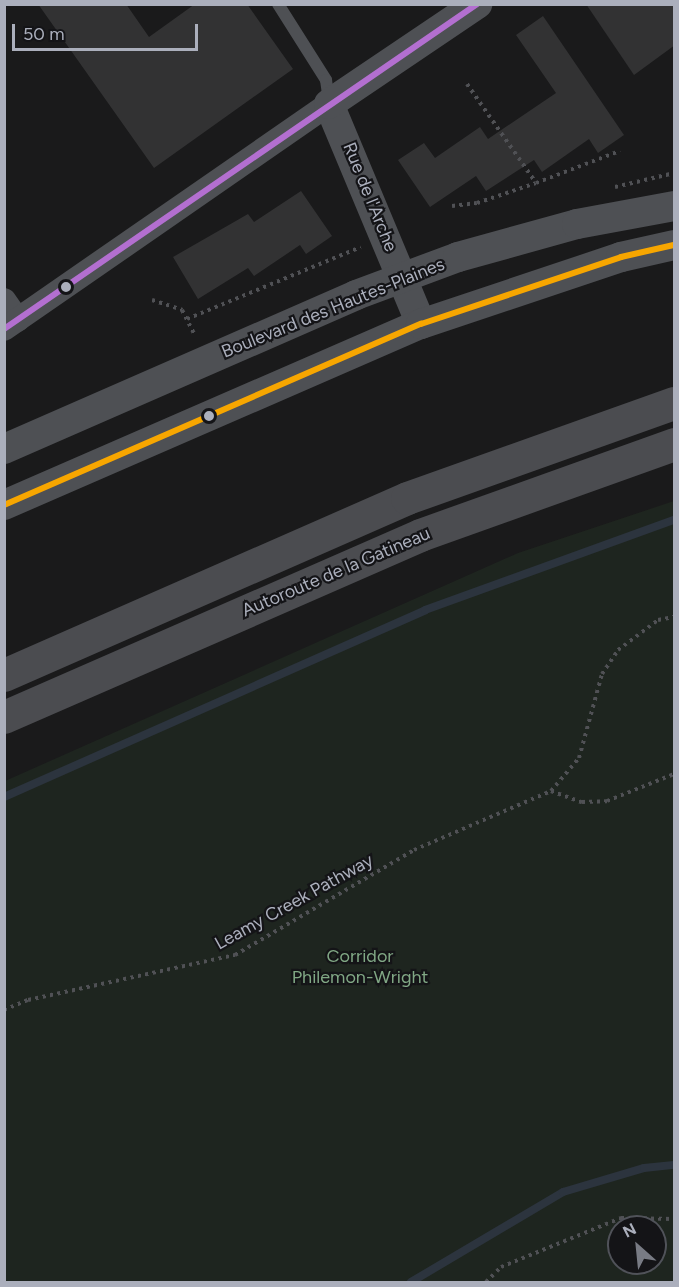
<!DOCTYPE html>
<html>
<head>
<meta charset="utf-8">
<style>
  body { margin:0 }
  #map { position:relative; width:679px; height:1287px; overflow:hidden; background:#1a1a1b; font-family:Figtree,sans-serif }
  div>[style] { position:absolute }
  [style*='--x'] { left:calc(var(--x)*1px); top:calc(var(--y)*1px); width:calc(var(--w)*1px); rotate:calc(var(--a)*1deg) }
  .green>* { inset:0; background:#1e251f }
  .stream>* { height:8px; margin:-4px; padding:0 4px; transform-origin:4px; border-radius:4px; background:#2c343e }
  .building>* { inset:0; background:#323233 }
  .path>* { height:4px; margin-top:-2px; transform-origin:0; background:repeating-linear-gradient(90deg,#505155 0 3px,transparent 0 7.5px) }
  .service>* { height:12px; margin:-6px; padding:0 6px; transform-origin:6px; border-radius:6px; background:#4e5054 }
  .minor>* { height:24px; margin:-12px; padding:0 12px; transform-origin:12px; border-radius:12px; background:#4e5054 }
  .tertiary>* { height:30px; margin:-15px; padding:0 15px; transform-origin:15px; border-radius:15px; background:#4e5054 }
  .motorway>* { height:33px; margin:-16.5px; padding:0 16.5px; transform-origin:16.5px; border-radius:16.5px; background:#4b4c50 }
  .bus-1>* { height:6px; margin:-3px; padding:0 3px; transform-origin:3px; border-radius:3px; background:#f7a600 }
  .bus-2>* { height:6px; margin:-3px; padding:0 3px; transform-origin:3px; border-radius:3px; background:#b36fd0 }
  .dots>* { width:16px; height:16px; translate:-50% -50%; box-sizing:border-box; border:3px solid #141417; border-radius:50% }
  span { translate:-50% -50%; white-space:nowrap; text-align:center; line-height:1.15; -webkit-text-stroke:4.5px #141417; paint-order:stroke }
  .street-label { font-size:18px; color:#abafbc }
  .park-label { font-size:18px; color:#81a885 }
  .frame { position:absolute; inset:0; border:6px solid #abafbc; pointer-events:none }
  .north { position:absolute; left:607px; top:1215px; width:60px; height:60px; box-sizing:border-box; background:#141417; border:2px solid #505259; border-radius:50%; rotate:333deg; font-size:16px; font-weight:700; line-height:24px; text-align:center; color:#abafbc }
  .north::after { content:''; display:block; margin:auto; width:21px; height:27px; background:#787b84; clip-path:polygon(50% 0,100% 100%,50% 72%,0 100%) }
  .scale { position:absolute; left:12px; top:24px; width:186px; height:27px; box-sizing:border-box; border:3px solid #abafbc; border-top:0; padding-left:8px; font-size:18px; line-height:21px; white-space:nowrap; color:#abafbc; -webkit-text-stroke:4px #141417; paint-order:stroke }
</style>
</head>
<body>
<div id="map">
  <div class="green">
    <div style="clip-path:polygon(evenodd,674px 501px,674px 1282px,5px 1282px,5px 781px,518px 553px,674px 501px,619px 1227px,655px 1227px,655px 1263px,619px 1263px,619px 1227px)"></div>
  </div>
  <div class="stream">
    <div style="--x:4;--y:797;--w:461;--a:-23.9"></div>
    <div style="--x:425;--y:610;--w:265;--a:-19.9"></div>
    <div style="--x:411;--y:1282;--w:177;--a:-30.6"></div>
    <div style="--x:563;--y:1192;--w:84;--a:-16.5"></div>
    <div style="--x:644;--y:1168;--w:30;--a:-6"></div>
  </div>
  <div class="building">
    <div style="clip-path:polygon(38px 4px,126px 4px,149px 37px,195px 4px,247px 4px,293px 69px,154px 168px)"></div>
    <div style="clip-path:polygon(586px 4px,675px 4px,675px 45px,634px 75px)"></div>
    <div style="clip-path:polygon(543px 16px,624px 135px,598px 153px,589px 139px,542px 172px,534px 160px,486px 191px,476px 176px,430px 207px,398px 160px,424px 143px,435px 158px,480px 127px,488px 139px,556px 93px,516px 35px)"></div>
    <div style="clip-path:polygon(301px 191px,332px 236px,306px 254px,300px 245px,254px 276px,248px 268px,198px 299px,173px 257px,248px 214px,254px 222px)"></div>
  </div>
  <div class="path">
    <div style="--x:467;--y:84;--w:121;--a:55.1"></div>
    <div style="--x:536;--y:183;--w:90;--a:-20.9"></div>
    <div style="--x:615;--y:187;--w:61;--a:-13.3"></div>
    <div style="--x:452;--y:206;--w:25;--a:-7"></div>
    <div style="--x:477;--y:203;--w:62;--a:-18.7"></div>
    <div style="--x:152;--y:300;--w:32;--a:18"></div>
    <div style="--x:182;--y:310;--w:28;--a:63"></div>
    <div style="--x:187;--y:319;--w:188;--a:-22.5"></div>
    <div style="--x:551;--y:791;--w:33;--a:20"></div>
    <div style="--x:582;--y:802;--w:25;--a:-2"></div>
    <div style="--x:607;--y:801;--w:72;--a:-21.9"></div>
    <div style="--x:4;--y:1010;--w:26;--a:-23"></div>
    <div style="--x:28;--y:1000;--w:212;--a:-12.3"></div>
    <div style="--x:235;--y:955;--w:208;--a:-30.4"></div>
    <div style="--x:414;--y:850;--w:149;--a:-23.3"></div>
    <div style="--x:551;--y:791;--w:43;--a:-49.7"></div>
    <div style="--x:579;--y:758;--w:87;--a:-74.7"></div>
    <div style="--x:602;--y:674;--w:29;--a:-56"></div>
    <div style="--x:618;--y:650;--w:50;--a:-36.9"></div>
    <div style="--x:658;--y:620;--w:16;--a:-11"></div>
    <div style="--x:486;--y:1282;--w:21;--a:-45"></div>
    <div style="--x:501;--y:1267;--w:130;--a:-22.2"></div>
    <div style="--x:621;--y:1218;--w:53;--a:1.1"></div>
  </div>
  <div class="service">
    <div style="--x:278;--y:4;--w:90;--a:57.7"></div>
    <div style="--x:326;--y:80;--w:22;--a:82"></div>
  </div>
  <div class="minor">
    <div style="--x:4;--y:300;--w:24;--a:55"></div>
    <div style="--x:4;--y:329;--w:395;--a:-34.7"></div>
  </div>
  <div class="tertiary">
    <div style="--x:421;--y:324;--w:238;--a:-112.7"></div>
    <div style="--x:329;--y:104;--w:179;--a:-34"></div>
    <div style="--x:4;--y:449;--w:384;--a:-23.6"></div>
    <div style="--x:356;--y:295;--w:109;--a:-20.4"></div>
    <div style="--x:458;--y:257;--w:123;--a:-15.5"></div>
    <div style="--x:577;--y:224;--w:99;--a:-10.5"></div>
    <div style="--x:4;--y:505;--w:455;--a:-23.5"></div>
    <div style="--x:421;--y:324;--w:211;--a:-18.5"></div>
    <div style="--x:621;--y:257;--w:54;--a:-12.8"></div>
  </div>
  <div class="motorway">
    <div style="--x:4;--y:675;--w:440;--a:-23.7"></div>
    <div style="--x:407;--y:498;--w:283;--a:-19.6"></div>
    <div style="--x:4;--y:717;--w:454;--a:-23.6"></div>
    <div style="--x:420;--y:535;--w:270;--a:-19.7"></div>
  </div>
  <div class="bus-1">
    <div style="--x:4;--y:505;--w:455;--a:-23.5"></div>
    <div style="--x:421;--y:324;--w:211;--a:-18.5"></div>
    <div style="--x:621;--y:257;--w:54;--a:-12.8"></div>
  </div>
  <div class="bus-2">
    <div style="--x:4;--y:329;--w:574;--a:-34.49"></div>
  </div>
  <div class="dots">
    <div style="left:66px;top:287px;background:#abafbc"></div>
    <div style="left:209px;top:416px;background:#abafbc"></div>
  </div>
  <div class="street-label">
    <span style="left:370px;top:197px;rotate:68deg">Rue de l'Arche</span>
    <span style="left:333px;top:308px;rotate:-22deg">Boulevard des Hautes-Plaines</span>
    <span style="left:336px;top:572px;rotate:-23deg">Autoroute de la Gatineau</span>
    <span style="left:294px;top:902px;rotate:-29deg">Leamy Creek Pathway</span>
  </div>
  <div class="park-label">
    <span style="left:360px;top:967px">Corridor<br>Philemon-Wright</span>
  </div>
  <div class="frame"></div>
  <div class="north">N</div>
  <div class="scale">50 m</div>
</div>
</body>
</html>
